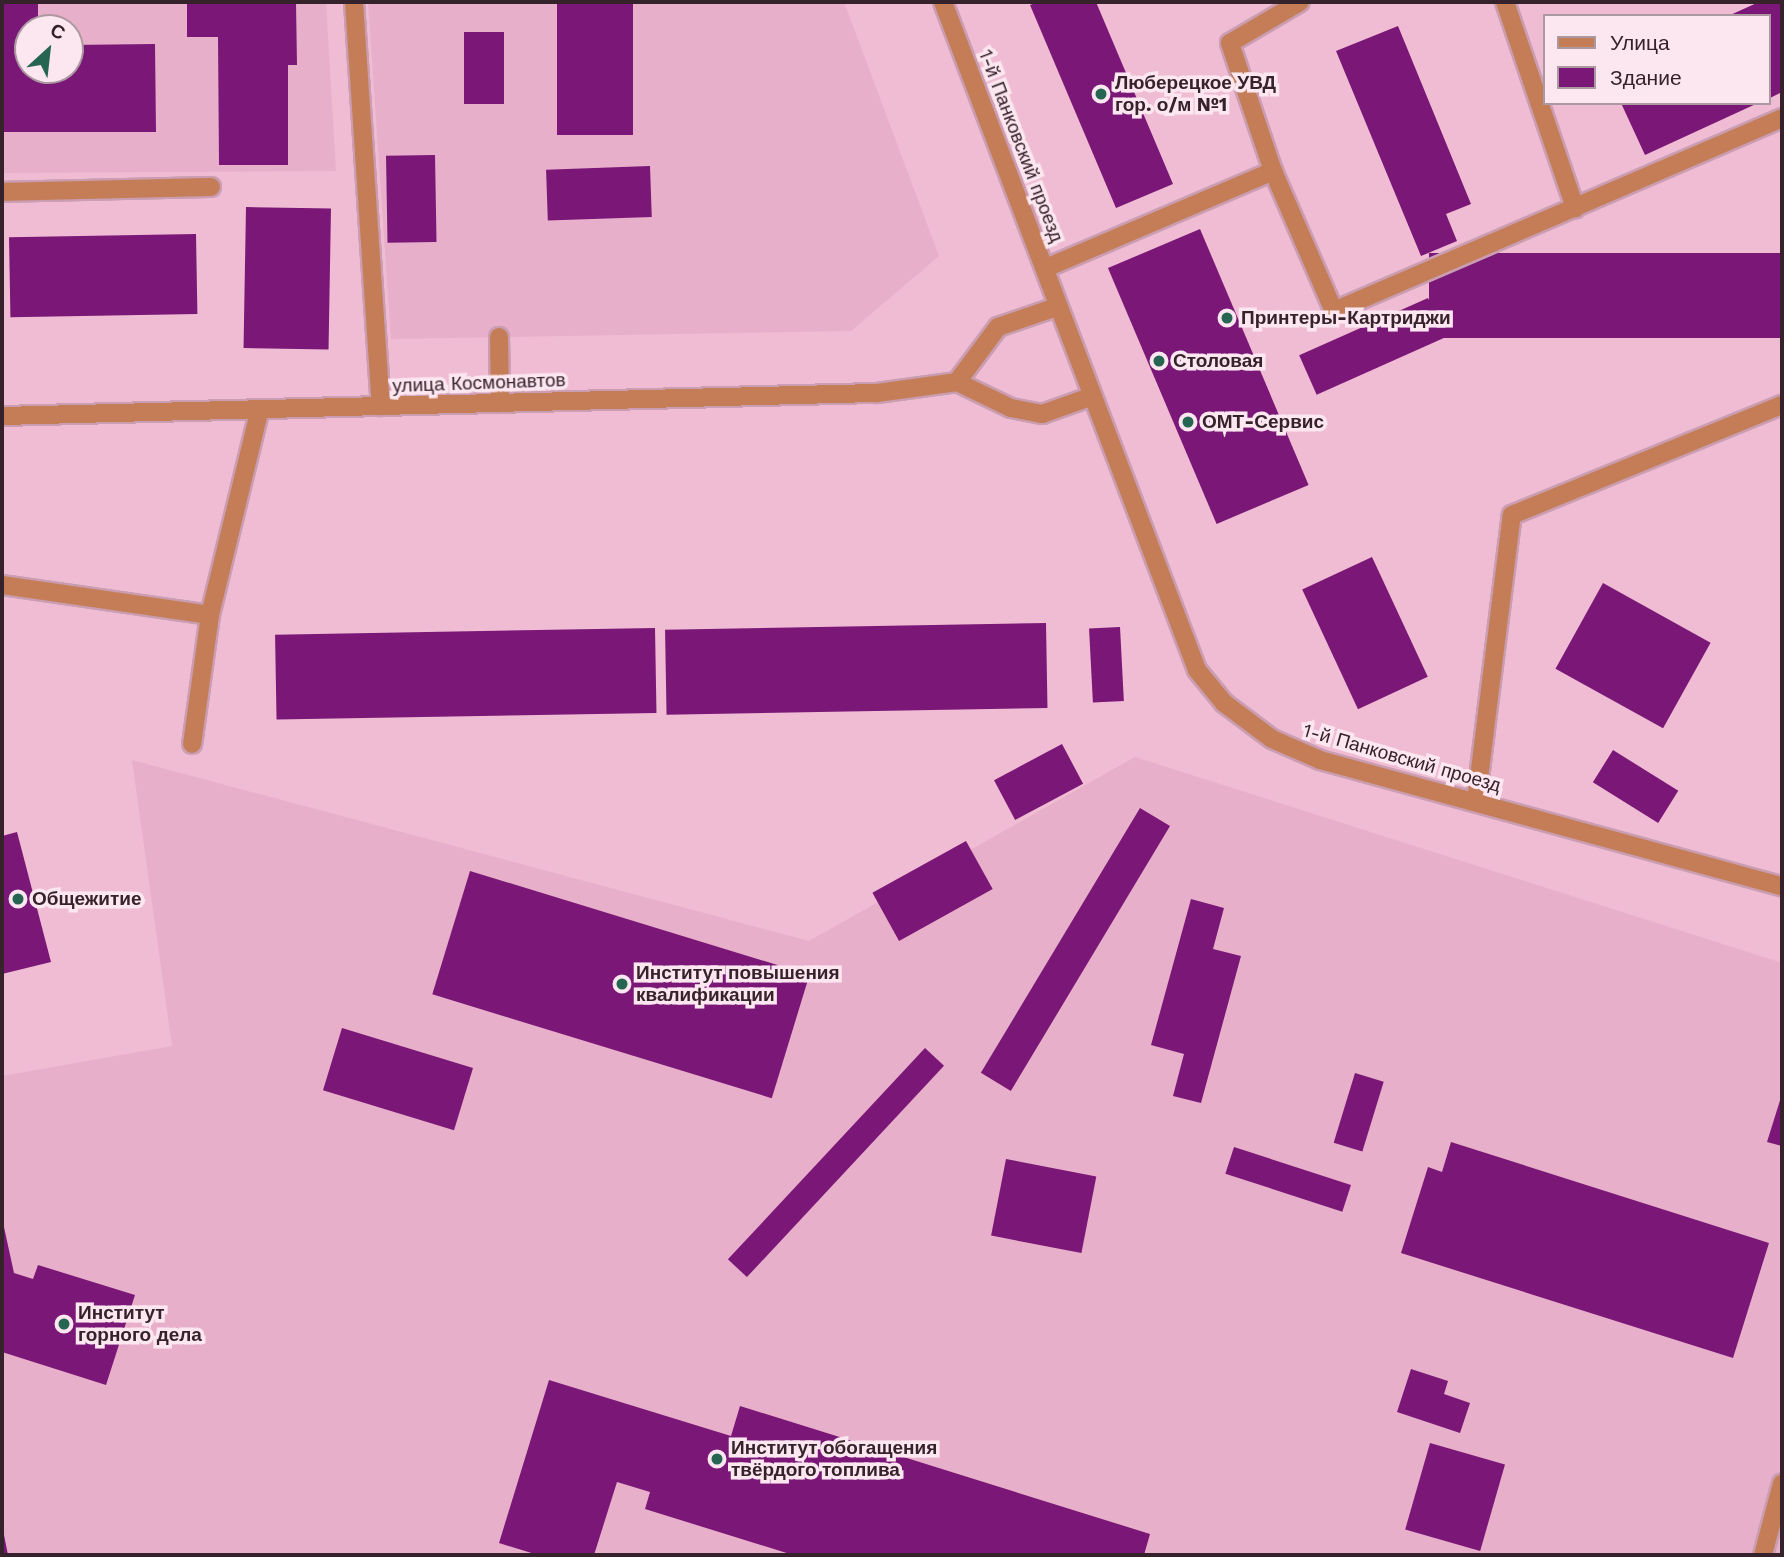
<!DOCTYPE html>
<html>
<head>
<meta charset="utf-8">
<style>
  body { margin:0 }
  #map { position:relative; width:1784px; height:1557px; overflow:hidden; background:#efbcd3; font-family:"Work Sans",sans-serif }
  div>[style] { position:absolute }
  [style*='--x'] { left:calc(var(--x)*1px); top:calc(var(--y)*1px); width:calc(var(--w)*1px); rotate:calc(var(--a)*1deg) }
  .built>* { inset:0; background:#e8afca }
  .building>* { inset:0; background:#7a1777; transform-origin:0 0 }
  .roads { filter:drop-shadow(2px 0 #ca9db1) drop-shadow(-2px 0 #ca9db1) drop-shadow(0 2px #ca9db1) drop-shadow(0 -2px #ca9db1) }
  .minor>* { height:18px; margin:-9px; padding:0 9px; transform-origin:9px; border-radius:9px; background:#c47d56 }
  .dots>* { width:19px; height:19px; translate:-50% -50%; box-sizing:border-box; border:4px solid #fce7f0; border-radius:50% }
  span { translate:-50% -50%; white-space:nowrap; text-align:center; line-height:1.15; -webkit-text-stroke:7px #fce7f0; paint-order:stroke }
  .poi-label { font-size:19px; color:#35222b; font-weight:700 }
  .left { translate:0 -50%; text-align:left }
  .street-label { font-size:19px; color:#35222b }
  .frame { position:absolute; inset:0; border:4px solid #35222b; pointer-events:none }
  .legend { position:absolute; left:1543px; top:14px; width:228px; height:91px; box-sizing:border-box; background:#fce7f0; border:2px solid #ac98a1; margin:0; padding:9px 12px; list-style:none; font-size:21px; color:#35222b }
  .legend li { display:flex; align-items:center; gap:14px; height:35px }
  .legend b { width:35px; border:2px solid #ac98a1 }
  .north { position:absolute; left:14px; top:14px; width:70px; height:70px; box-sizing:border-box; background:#fce7f0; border:2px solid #ac98a1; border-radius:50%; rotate:27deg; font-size:19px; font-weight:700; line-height:28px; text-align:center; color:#35222b }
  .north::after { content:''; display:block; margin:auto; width:24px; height:32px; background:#266551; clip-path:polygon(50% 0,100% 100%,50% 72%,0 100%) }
</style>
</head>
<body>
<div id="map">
  <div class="built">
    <div style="clip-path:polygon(evenodd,2px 2px,326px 2px,336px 171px,2px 173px,2px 2px,28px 28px,70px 28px,70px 70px,28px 70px,28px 28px)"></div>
    <div style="clip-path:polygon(368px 2px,844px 2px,939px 256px,851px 331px,391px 339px)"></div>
    <div style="clip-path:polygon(1135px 757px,1782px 963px,1782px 1555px,2px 1555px,2px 1076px,172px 1046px,132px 760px,809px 941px)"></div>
  </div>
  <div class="building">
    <div style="clip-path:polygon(2px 2px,38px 2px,38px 28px,28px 28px,28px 70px,70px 70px,70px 45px,155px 44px,156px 132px,2px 132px)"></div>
    <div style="clip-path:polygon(187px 2px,296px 2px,297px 65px,288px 65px,288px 165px,219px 165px,218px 37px,187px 37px)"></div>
    <div style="left:557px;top:2px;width:76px;height:133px"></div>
    <div style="clip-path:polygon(1038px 2px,1096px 2px,1173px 184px,1116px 208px,1030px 5px)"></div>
    <div style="clip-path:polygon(1759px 2px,1782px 2px,1782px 92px,1768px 99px,1768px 16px,1728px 16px)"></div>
    <div style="clip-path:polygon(1398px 26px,1471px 204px,1446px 214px,1457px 241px,1421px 256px,1336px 51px)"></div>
    <div style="left:504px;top:32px;width:72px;height:40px;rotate:90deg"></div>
    <div style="clip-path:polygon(1621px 103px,1758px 103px,1645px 155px)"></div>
    <div style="left:435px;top:155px;width:87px;height:49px;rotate:89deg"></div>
    <div style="left:650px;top:166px;width:51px;height:104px;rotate:88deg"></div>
    <div style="left:246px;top:207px;width:85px;height:141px;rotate:1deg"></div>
    <div style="left:1200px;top:229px;width:278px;height:100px;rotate:67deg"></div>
    <div style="left:196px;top:234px;width:80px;height:187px;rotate:89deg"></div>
    <div style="left:1782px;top:253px;width:85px;height:353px;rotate:90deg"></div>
    <div style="left:1428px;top:298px;width:43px;height:141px;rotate:66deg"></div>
    <div style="left:1372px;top:557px;width:132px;height:77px;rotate:65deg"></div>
    <div style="left:1603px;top:583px;width:123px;height:98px;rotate:29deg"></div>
    <div style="left:1046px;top:623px;width:85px;height:381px;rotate:89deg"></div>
    <div style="left:1120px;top:627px;width:74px;height:31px;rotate:87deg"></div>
    <div style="left:655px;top:628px;width:85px;height:380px;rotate:89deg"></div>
    <div style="left:1062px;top:744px;width:45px;height:77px;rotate:62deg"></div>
    <div style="left:1613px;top:750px;width:77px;height:38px;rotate:32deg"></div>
    <div style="left:1140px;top:808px;width:35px;height:309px;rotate:31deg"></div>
    <div style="clip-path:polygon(17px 832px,51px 962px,2px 974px,2px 836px)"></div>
    <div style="left:966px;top:841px;width:55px;height:107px;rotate:61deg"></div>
    <div style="left:470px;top:871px;width:355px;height:129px;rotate:17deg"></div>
    <div style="clip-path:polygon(1191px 899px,1224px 908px,1213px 949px,1241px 956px,1201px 1103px,1173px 1096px,1184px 1054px,1151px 1045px)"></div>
    <div style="left:342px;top:1028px;width:137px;height:65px;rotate:17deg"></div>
    <div style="left:925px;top:1048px;width:26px;height:289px;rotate:43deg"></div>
    <div style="left:1355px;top:1073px;width:30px;height:73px;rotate:17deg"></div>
    <div style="clip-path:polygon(1782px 1094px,1782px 1146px,1767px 1142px)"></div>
    <div style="clip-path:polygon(1451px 1142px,1769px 1243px,1733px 1358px,1401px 1253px,1428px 1167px,1442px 1172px)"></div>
    <div style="left:1234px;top:1147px;width:123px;height:28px;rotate:18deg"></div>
    <div style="left:1006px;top:1159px;width:92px;height:78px;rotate:11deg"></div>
    <div style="clip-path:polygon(2px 1218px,14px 1273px,33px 1279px,38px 1265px,135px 1295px,106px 1385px,2px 1352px)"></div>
    <div style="clip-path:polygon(1411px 1369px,1448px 1381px,1444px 1394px,1470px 1403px,1460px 1433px,1397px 1412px)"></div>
    <div style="clip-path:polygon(549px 1380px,731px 1436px,740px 1406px,1150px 1534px,1144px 1555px,793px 1555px,645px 1509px,650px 1492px,617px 1482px,594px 1555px,538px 1555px,499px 1543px)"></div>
    <div style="left:1430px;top:1443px;width:78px;height:90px;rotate:16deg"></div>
    <div style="clip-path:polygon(2px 1530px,3px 1530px,8px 1555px,2px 1555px)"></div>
  </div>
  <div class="roads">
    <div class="minor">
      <div style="--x:354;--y:2;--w:405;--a:86.2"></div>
      <div style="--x:943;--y:2;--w:715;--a:69.18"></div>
      <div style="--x:1197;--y:670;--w:43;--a:50.7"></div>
      <div style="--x:1224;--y:703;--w:60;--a:36.9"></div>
      <div style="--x:1272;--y:739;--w:52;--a:23.6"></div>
      <div style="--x:1320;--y:760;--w:479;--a:15.3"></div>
      <div style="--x:1505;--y:2;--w:218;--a:71.2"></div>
      <div style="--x:1273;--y:171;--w:153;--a:66.5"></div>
      <div style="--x:1334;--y:311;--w:488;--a:-23.3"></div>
      <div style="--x:2;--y:192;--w:209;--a:-1.4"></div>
      <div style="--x:1046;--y:268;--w:247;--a:-23.1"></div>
      <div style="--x:1273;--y:171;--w:135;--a:-108.6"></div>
      <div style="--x:1230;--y:43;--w:81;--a:-30.4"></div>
      <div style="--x:499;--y:337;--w:66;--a:89.1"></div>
      <div style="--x:957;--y:382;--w:60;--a:25.7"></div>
      <div style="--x:1011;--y:408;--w:32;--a:11"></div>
      <div style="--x:1042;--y:414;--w:51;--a:-19.5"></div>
      <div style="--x:957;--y:382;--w:69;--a:-53.3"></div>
      <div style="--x:998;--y:327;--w:61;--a:-19"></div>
      <div style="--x:2;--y:416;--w:875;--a:-1.51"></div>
      <div style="--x:877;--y:393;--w:81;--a:-7.8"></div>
      <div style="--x:2;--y:585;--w:210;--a:8.2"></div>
      <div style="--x:210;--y:615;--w:130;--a:97.9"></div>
      <div style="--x:210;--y:615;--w:212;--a:-76.4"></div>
      <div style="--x:1476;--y:802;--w:289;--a:-82.9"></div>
      <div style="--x:1512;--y:515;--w:292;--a:-22.2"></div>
      <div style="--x:1763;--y:1555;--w:74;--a:-75.2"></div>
    </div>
  </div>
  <div class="dots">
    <div style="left:1101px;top:94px;background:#266551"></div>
    <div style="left:1227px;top:318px;background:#266551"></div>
    <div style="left:1159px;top:361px;background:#266551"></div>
    <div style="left:1188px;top:422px;background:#266551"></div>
    <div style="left:18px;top:899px;background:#266551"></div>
    <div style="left:622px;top:984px;background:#266551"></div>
    <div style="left:64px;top:1324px;background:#266551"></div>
    <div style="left:717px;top:1459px;background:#266551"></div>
  </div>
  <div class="poi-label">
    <span class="left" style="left:1115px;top:94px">Люберецкое УВД<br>гор. о/м №1</span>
    <span class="left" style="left:1241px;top:318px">Принтеры-Картриджи</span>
    <span class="left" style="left:1173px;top:361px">Столовая</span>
    <span class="left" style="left:1202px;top:422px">ОМТ-Сервис</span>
    <span class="left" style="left:32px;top:899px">Общежитие</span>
    <span class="left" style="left:636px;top:984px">Институт повышения<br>квалификации</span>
    <span class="left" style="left:78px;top:1324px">Институт<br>горного дела</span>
    <span class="left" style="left:731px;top:1459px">Институт обогащения<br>твёрдого топлива</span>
  </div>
  <div class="street-label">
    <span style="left:1021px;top:146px;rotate:69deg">1-й Панковский проезд</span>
    <span style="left:479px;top:383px;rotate:-2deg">улица Космонавтов</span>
    <span style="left:1402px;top:758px;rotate:16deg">1-й Панковский проезд</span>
  </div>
  <div class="frame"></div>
  <ul class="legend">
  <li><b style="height:9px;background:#c47d56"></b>Улица</li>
  <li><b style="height:19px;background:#7a1777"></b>Здание</li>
  </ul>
  <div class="north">С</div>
</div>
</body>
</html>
